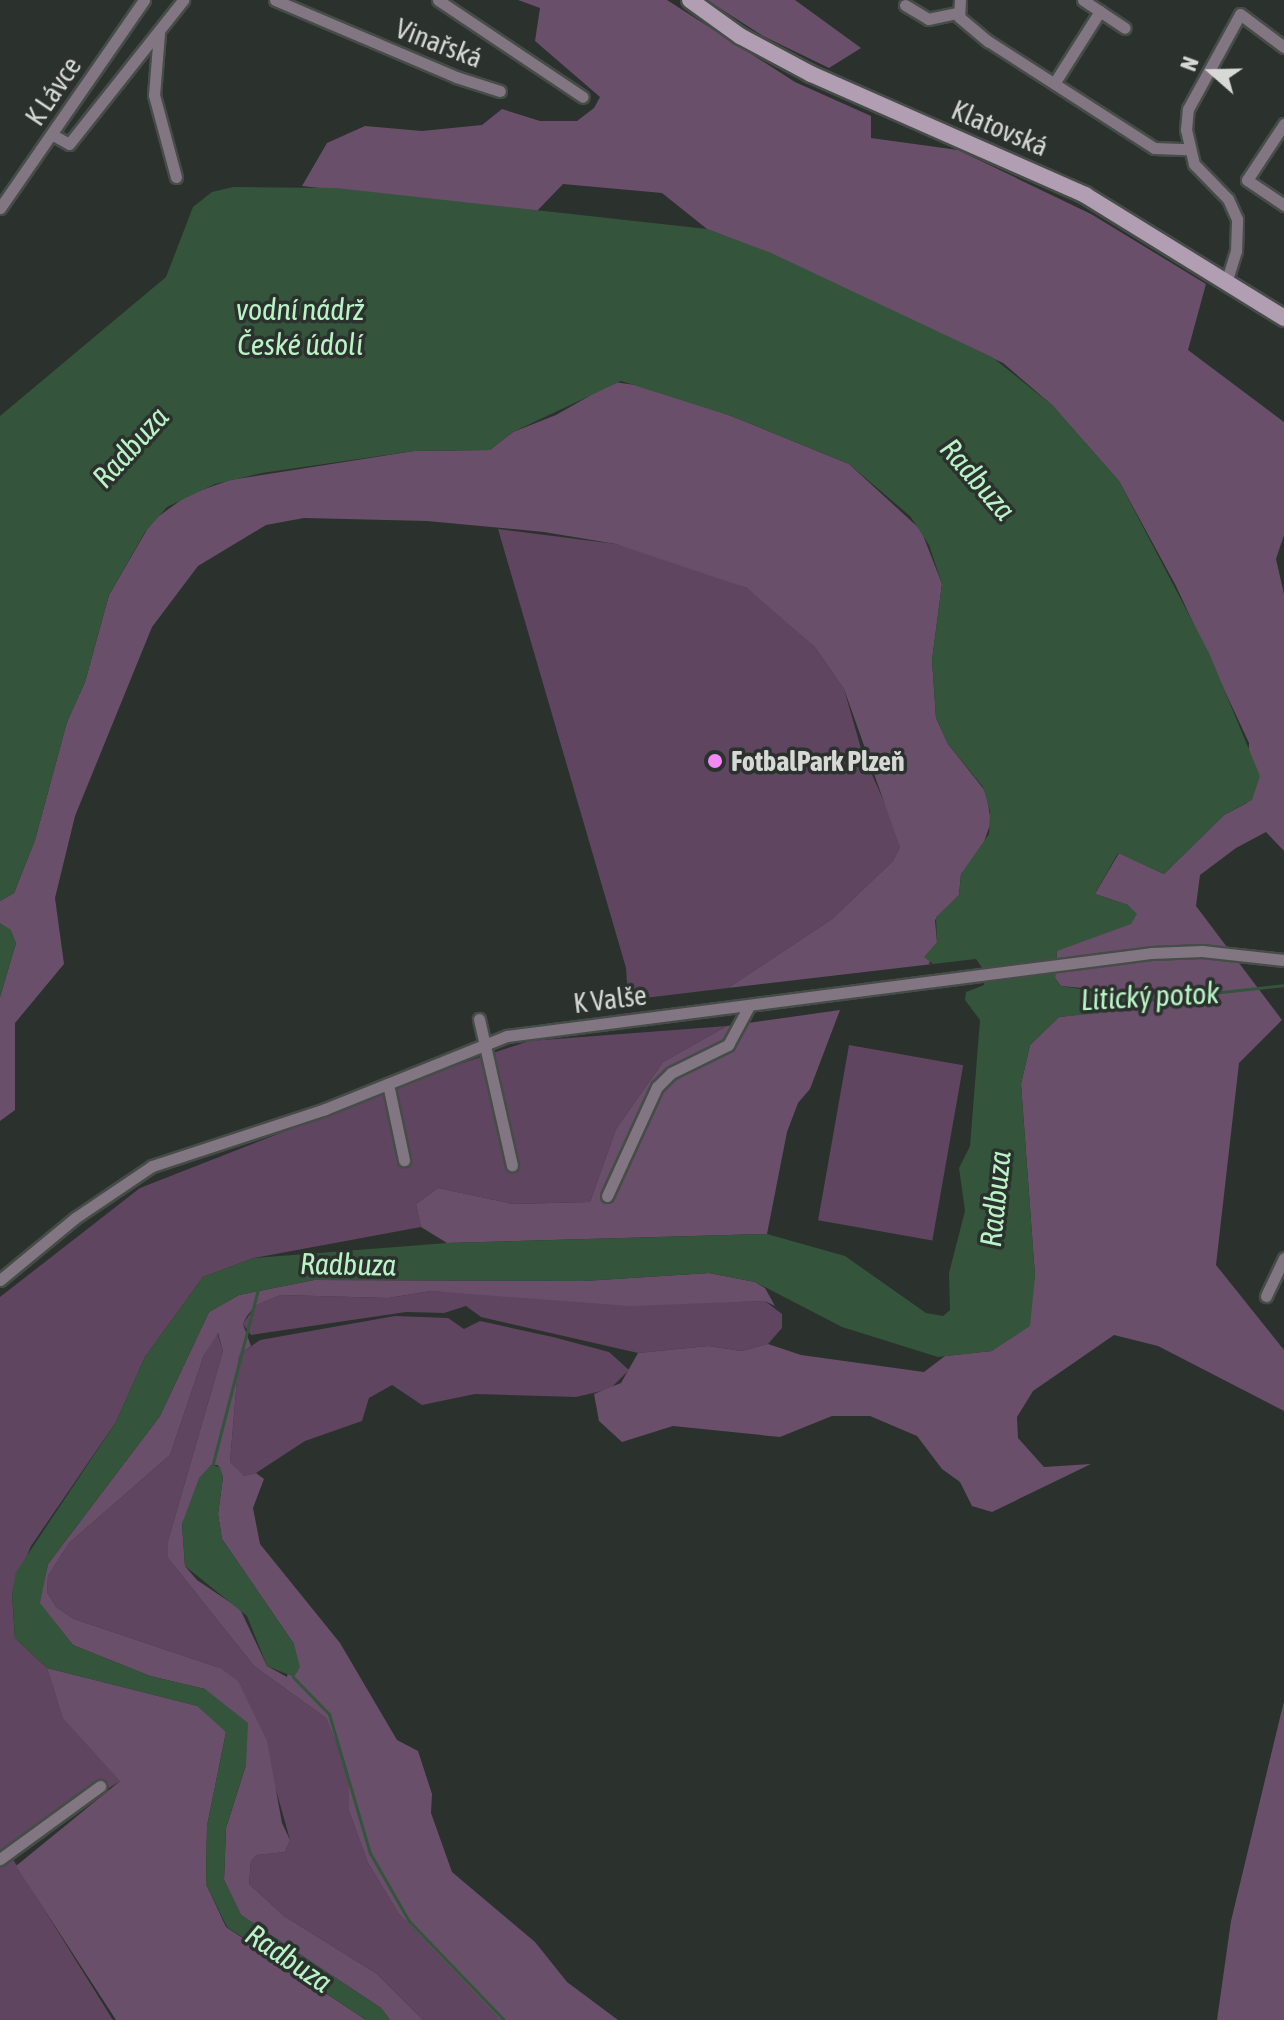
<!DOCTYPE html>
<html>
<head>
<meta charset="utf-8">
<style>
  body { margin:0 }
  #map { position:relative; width:1284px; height:2020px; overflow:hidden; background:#2b312d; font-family:"Asap Condensed",sans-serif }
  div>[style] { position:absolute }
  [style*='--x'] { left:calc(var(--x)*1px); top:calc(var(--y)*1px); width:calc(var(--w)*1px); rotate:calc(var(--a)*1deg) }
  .green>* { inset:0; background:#5f455f; transform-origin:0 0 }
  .forest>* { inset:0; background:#6a4f6a }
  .water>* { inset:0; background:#34543c }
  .stream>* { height:3px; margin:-1.5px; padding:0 1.5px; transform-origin:1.5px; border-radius:1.5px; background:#34543c }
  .roads { filter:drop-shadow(2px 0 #464c48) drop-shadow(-2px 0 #464c48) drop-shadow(0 2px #464c48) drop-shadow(0 -2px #464c48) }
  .minor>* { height:11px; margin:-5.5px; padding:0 5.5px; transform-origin:5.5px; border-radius:5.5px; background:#837683 }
  .secondary>* { height:16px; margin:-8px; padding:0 8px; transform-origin:8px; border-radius:8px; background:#b29eb2 }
  .dots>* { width:22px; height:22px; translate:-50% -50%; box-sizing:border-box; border:4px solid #2b312d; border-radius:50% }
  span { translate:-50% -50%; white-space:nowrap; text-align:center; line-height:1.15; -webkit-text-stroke:7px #2b312d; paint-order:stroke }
  .street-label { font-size:28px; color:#d6d9d6 }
  .poi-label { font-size:28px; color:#d6d9d6; font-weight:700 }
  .left { translate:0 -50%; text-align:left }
  .water-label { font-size:30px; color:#b9f3c6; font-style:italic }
  .north { position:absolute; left:1172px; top:32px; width:80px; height:80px; -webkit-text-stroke:6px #2b312d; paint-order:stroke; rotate:290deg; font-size:22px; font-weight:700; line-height:32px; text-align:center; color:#d6d9d6 }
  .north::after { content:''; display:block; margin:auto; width:28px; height:36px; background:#d6d9d6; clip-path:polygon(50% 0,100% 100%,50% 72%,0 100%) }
</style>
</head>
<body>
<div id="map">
  <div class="green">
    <div style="clip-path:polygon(498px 529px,616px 544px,671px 560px,747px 588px,779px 613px,814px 646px,844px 689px,862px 752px,898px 833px,900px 847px,893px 861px,832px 919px,728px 988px,628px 1000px,626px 968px)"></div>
    <div style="clip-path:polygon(727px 1026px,663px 1062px,616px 1129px,590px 1202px,513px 1204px,438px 1188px,416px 1204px,421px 1227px,254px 1258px,203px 1277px,145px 1357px,116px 1422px,31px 1546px,12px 1593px,15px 1638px,47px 1668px,62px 1714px,180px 1730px,120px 1781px,9px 1853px,113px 2020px,0 2020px,0 1297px,140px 1188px,433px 1073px,529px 1041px)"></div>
    <div style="left:849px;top:1045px;width:116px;height:178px;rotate:10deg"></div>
    <div style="clip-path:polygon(431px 1291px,679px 1303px,765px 1301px,782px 1314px,782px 1328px,768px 1344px,742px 1351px,708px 1346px,638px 1353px,481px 1317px,466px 1306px,444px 1313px,406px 1312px,251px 1335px,243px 1324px,256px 1305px,281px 1295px,388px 1298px)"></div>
    <div style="clip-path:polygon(395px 1316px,448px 1318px,464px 1329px,480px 1321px,553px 1337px,609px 1352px,629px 1370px,610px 1389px,576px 1397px,475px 1394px,422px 1405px,392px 1385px,369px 1398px,362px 1421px,305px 1441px,256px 1473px,244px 1476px,238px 1471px,230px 1462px,239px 1355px,260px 1340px)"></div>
    <div style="clip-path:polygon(217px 1332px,223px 1351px,168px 1541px,168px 1558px,254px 1666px,326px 1718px,349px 1776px,349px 1811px,368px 1863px,399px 1914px,500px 2020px,423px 2020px,377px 1974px,284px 1916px,249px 1884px,251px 1861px,257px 1855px,285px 1852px,290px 1840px,276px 1790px,220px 1668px,74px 1619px,56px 1607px,47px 1592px,48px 1576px,69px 1543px,170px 1455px,204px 1355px)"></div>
  </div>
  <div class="forest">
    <div style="clip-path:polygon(518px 0,667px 0,795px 82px,871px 116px,871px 138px,958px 150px,1091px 214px,1206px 284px,1188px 350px,1284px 422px,1284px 535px,1276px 559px,1284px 594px,1284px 851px,1266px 832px,1236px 848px,1200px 875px,1196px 906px,1282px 1020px,1239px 1063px,1216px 1265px,1284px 1350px,1284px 1411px,1158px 1346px,1114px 1335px,1033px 1391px,1017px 1417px,1018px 1438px,1044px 1467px,1091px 1464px,992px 1512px,972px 1506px,960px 1482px,942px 1469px,917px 1436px,870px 1416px,832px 1416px,780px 1437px,673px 1426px,622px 1442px,599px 1421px,594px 1394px,621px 1383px,638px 1353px,708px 1346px,742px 1351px,768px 1344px,801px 1355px,924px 1372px,945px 1356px,992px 1351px,1028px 1307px,1035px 1276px,1021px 1084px,1030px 1045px,1059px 1017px,1120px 1010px,1126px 992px,1061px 986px,1055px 978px,1057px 951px,1128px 905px,1095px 894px,1119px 853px,1164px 874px,1224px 815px,1247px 803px,1249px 743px,1176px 586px,1119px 481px,1052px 405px,1003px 363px,776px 256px,707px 229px,662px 193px,563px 184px,536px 212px,302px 186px,327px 143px,365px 126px,422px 131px,482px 125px,502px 109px,540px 121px,577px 121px,594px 108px,600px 97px,535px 41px,540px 8px)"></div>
    <div style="clip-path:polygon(707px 0,795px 0,861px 48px,829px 68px,763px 36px)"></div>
    <div style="clip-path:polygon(614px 382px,650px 387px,734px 417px,849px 464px,921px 530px,942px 584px,932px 660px,936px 718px,948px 744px,986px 792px,991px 822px,980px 853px,961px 874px,959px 895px,935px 920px,937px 942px,929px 964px,933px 964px,728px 988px,832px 919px,893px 861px,900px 847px,844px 689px,814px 646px,747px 588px,616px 544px,544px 532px,427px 521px,304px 518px,266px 525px,198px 566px,152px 627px,75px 816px,55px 898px,64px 964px,15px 1023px,15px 1110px,0 1121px,0 997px,16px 943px,0 923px,0 901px,14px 893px,35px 840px,67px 722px,85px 682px,109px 595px,152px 521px,188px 495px,230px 480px,414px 451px,490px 450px,513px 432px,556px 415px)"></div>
    <div style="clip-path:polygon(840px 1010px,810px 1089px,798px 1103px,787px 1132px,767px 1234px,447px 1243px,421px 1227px,416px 1204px,438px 1188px,513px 1204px,590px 1202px,616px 1129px,663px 1062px,727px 1026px)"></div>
    <div style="clip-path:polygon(evenodd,709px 1273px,755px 1282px,765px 1288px,775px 1306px,765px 1301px,630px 1306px,431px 1291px,388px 1298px,281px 1295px,256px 1305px,247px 1316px,243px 1324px,251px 1346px,239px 1355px,230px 1462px,244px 1476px,256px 1473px,264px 1479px,253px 1508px,260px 1544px,340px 1643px,397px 1740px,418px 1751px,432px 1794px,431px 1813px,452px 1872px,535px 1942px,567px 1982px,618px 2020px,500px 2020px,399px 1914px,368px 1863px,349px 1811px,349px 1776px,326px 1718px,254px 1666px,168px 1558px,168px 1541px,223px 1351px,218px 1333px,204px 1355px,170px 1455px,69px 1543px,48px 1576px,47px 1592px,56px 1607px,74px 1619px,220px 1668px,238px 1681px,267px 1741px,282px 1823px,290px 1840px,285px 1852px,257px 1855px,251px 1861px,249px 1884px,284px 1916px,377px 1974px,423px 2020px,390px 2020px,381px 2008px,241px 1915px,224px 1880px,226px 1828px,246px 1765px,205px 1689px,150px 1676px,73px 1645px,39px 1603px,48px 1564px,160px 1416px,209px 1312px,239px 1295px,314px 1280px,584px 1281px,709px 1273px,211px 1465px,218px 1465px,223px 1477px,218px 1514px,222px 1539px,294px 1644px,287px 1677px,267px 1666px,240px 1609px,197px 1580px,185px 1566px,182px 1524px,211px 1465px)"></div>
    <div style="clip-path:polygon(47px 1668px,198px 1706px,217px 1719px,226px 1732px,207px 1826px,206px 1884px,226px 1927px,366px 2020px,116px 2020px,16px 1866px,120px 1781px,63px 1718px)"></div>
    <div style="clip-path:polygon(1284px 1701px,1284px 2020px,1217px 2020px,1231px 1921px)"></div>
  </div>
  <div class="water">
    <div style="clip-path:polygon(233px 187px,336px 188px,707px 229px,769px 252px,992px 357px,1052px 405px,1119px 481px,1209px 653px,1260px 776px,1252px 800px,1224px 815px,1164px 874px,1118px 853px,1095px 894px,1128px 905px,1137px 914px,1131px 924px,1057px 951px,1055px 978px,1061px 986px,1152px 1000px,1140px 1009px,1059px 1017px,1030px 1045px,1021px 1084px,1035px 1276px,1030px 1326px,992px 1351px,938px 1357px,842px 1327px,755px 1282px,709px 1273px,584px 1281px,314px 1280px,239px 1295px,209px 1312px,160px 1416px,48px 1564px,40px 1603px,73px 1645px,150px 1676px,205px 1689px,248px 1723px,246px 1765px,226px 1828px,224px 1880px,241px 1915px,381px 2008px,390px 2020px,366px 2020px,227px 1927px,206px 1884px,207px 1826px,226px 1732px,197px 1706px,47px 1668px,15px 1638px,12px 1593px,16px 1572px,116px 1422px,145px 1357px,203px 1277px,254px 1258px,447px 1243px,767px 1234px,845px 1256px,926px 1313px,943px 1316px,950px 1310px,949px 1273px,965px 1211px,959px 1168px,970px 1146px,980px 1020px,965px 1000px,966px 992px,984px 985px,985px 972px,976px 959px,933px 964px,924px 957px,937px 942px,936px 917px,959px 895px,961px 874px,989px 834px,990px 811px,983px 787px,948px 744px,936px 718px,932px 660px,942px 584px,929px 545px,910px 516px,849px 464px,734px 417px,621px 381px,513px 432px,490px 450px,414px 451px,262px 473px,215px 484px,167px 507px,145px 532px,109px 595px,85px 682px,67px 722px,35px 840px,14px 893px,0 901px,0 416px,166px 277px,193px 207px,212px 192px)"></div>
    <div style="clip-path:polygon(0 923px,11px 930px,16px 943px,0 997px)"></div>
    <div style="clip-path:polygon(211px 1465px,220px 1467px,223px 1477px,218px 1514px,222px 1539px,294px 1644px,300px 1667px,294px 1677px,267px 1666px,247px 1616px,185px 1566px,182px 1524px,199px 1478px)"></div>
  </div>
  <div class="stream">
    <div style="--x:1149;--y:1000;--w:136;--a:-6.3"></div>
    <div style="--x:212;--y:1467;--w:184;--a:-75.5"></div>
    <div style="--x:293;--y:1677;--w:52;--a:45.8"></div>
    <div style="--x:329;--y:1714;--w:145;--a:73.6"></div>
    <div style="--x:370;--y:1853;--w:78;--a:60.2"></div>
    <div style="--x:409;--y:1921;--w:137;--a:46.2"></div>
  </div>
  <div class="roads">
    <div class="minor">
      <div style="--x:275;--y:0;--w:197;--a:23"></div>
      <div style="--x:456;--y:77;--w:46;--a:17.7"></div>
      <div style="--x:438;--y:0;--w:174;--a:33.8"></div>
      <div style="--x:960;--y:0;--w:17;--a:93"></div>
      <div style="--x:959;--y:17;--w:38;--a:40"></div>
      <div style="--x:988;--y:41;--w:197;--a:32.8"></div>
      <div style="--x:1154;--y:148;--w:34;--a:2"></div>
      <div style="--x:1083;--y:0;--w:50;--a:33.7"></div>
      <div style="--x:905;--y:5;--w:27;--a:31"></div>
      <div style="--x:928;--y:19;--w:30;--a:-12"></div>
      <div style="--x:159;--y:33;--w:62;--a:94.6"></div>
      <div style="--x:154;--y:95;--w:85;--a:75"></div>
      <div style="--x:1055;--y:82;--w:84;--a:-57.6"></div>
      <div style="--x:1284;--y:124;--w:67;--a:123.5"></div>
      <div style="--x:1247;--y:180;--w:45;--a:34"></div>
      <div style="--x:53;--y:135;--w:18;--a:29"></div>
      <div style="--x:69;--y:144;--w:184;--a:-51.6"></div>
      <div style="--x:0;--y:208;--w:253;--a:-55.3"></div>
      <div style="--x:1227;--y:280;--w:30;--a:-73"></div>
      <div style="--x:1236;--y:251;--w:32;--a:-88"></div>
      <div style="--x:1237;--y:219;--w:22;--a:-114"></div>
      <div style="--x:1228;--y:199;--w:49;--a:-134.2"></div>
      <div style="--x:1194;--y:164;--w:35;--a:-103"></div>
      <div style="--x:1186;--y:130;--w:21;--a:-85"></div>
      <div style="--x:1188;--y:109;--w:108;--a:-61.3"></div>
      <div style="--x:1240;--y:14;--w:55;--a:36.9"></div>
      <div style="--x:479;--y:1019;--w:150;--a:77.3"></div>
      <div style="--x:388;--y:1084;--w:78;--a:78.1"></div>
      <div style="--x:607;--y:1196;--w:120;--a:-65.4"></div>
      <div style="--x:657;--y:1087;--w:20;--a:-45"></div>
      <div style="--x:671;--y:1073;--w:64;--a:-26.2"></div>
      <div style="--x:728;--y:1045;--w:44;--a:-61.7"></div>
      <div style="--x:0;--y:1280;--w:97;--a:-39.6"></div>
      <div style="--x:75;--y:1218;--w:93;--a:-34"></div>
      <div style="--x:152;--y:1166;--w:182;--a:-18.2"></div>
      <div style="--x:325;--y:1109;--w:196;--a:-21.9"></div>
      <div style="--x:507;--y:1036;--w:649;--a:-7.34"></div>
      <div style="--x:1151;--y:953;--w:51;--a:-2.2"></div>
      <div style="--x:1202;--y:951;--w:82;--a:6.3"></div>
      <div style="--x:1266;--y:1296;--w:42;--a:-64.7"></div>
      <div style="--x:0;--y:1859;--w:124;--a:-36.1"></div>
    </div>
    <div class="secondary">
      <div style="--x:690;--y:0;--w:62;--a:35.8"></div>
      <div style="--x:740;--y:36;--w:81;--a:28.2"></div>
      <div style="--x:811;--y:74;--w:300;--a:23.8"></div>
      <div style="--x:1085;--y:195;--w:234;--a:31.7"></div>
    </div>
  </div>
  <div class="dots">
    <div style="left:715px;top:761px;background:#f18af4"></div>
  </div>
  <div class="street-label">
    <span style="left:439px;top:43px;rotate:21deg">Vinařská</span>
    <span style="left:53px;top:91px;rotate:-56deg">K Lávce</span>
    <span style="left:1000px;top:128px;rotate:23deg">Klatovská</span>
    <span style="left:610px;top:999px;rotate:-7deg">K Valše</span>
  </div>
  <div class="poi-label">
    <span class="left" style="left:731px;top:761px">FotbalPark Plzeň</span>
  </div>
  <div class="water-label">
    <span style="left:300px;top:326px">vodní nádrž<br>České údolí</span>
    <span style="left:130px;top:447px;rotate:-48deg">Radbuza</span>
    <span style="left:978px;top:479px;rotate:49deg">Radbuza</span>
    <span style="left:1150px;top:996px;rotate:-3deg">Litický potok</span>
    <span style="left:995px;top:1199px;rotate:-84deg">Radbuza</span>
    <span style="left:348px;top:1264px;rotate:1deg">Radbuza</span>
    <span style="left:289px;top:1958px;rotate:34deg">Radbuza</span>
  </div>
  <div class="north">N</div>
</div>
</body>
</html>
